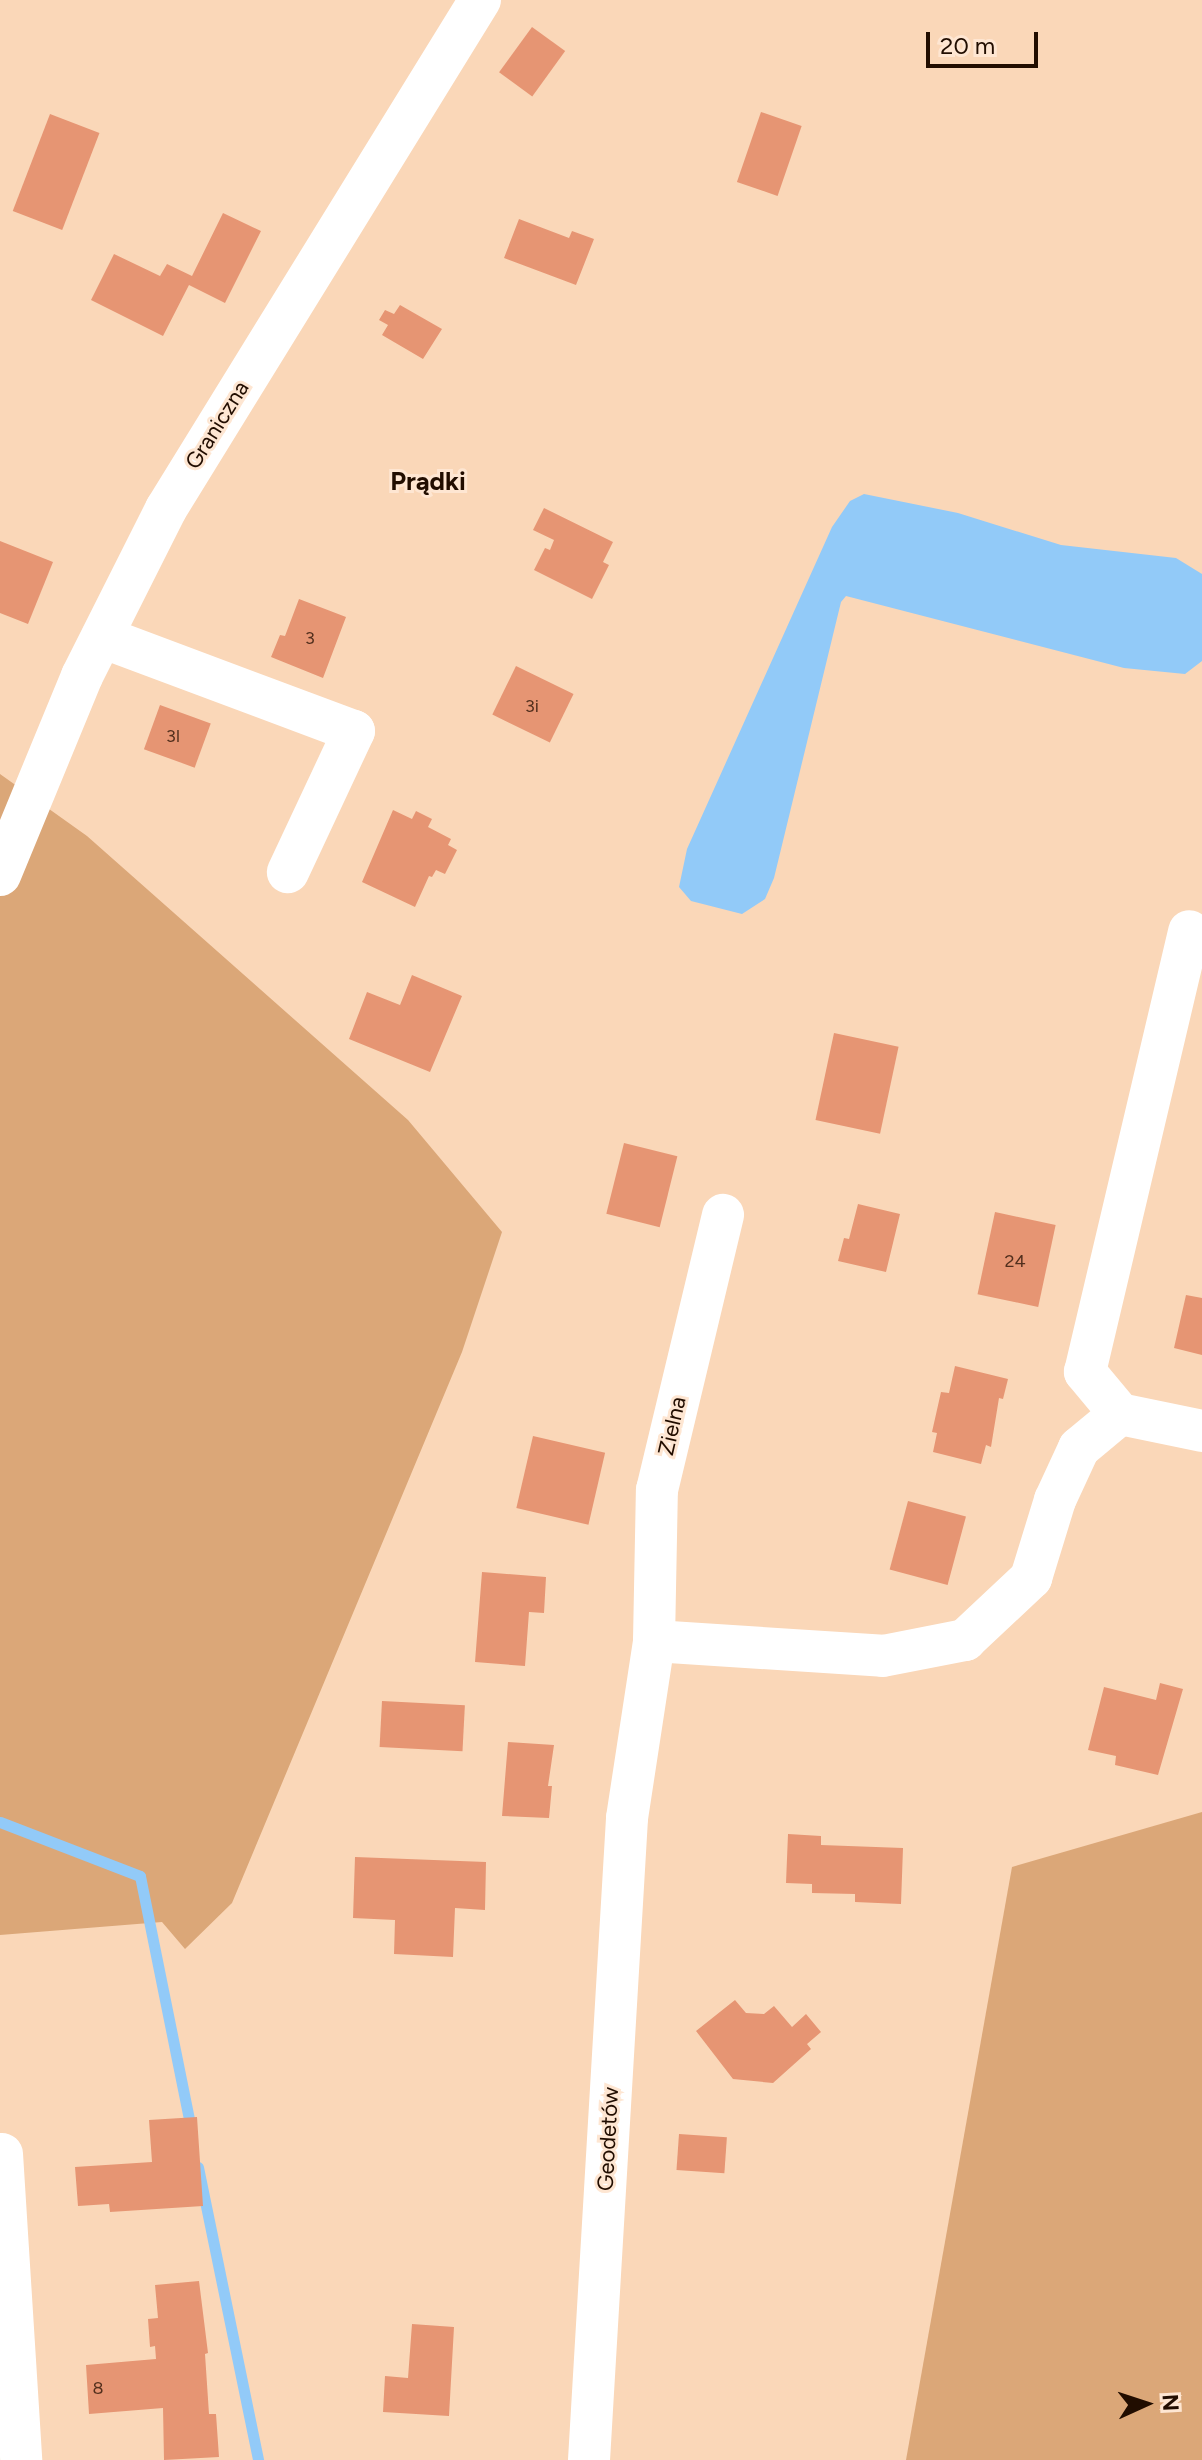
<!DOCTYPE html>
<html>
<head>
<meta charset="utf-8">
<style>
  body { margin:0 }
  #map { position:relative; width:1202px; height:2460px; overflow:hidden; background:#fad7b8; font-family:Figtree,sans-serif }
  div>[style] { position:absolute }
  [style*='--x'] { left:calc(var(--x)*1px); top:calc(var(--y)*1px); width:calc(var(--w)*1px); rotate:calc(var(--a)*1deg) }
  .green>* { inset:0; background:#dba778 }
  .water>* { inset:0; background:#92caf8 }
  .stream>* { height:11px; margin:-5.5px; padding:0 5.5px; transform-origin:5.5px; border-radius:5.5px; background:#92caf8 }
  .building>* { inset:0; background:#e69573; transform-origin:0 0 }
  .minor>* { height:42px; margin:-21px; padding:0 21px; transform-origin:21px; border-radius:21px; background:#fff }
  span { translate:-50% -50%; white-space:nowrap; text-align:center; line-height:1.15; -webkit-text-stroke:6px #fee6d2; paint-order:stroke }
  .number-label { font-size:18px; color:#522f1d }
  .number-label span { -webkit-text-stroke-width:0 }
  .street-label { font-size:22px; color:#210d00 }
  .quarter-label { font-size:26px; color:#210d00; font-weight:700 }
  .north { position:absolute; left:1106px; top:2364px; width:80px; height:80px; -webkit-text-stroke:6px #fee6d2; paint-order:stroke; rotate:87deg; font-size:22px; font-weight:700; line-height:32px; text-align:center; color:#210d00 }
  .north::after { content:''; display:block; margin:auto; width:28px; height:36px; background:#210d00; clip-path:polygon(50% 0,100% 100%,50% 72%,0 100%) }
  .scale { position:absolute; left:926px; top:32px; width:112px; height:36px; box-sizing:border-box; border:4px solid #210d00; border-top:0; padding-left:10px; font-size:24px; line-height:28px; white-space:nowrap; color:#210d00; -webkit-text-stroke:6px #fee6d2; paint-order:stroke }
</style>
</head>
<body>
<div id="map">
  <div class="green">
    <div style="clip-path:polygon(0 774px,87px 836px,408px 1120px,502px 1232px,462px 1352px,232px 1903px,185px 1949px,162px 1922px,0 1935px)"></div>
    <div style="clip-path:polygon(1202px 1812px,1202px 2460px,906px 2460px,1012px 1867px)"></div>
  </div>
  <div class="water">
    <div style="clip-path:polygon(864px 494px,958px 513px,1061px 545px,1176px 558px,1202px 574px,1202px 661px,1185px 674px,1124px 668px,846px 596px,841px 602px,774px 878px,765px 899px,742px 914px,691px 901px,679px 887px,687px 849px,832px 527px,850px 501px)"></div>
  </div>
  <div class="stream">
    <div style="--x:0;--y:1822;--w:150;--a:21.1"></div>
    <div style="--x:140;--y:1876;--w:259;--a:78.6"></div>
    <div style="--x:198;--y:2167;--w:299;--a:78.4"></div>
  </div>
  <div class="building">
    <div style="left:532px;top:27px;width:41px;height:56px;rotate:36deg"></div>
    <div style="left:761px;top:112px;width:43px;height:74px;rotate:19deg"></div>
    <div style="left:50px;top:114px;width:53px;height:104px;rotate:21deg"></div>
    <div style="clip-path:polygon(223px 213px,261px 231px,225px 303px,189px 285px,163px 336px,91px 300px,114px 254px,160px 276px,167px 264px,192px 276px)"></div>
    <div style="clip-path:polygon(519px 219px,569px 238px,572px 231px,594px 239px,576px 285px,504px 258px)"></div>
    <div style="clip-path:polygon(400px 305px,442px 329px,423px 359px,382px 335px,388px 325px,379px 320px,385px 310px,394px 314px)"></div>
    <div style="clip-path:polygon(544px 508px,613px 542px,603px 562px,609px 565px,592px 599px,534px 570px,545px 548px,550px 550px,554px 540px,533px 530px)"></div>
    <div style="clip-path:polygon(0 541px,53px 562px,28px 624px,0 613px)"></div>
    <div style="clip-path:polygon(299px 599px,346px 617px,323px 678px,271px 657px,280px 635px,285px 636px)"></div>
    <div style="left:516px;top:666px;width:64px;height:54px;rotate:26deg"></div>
    <div style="left:160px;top:705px;width:54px;height:47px;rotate:20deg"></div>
    <div style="clip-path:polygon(393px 810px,412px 819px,416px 811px,432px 819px,428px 827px,451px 839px,448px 845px,457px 850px,445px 874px,436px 870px,432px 877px,429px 876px,415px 907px,362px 882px)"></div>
    <div style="clip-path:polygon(412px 975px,462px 996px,430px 1072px,349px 1039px,367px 992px,400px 1005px)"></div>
    <div style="left:834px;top:1033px;width:66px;height:89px;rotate:12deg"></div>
    <div style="left:624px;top:1143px;width:55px;height:73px;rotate:14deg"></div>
    <div style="clip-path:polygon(858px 1204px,900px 1214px,886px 1272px,838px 1261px,844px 1238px,849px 1239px)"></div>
    <div style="left:995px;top:1212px;width:62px;height:84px;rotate:12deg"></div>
    <div style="clip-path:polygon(1186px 1295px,1202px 1298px,1202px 1355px,1174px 1348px)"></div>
    <div style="clip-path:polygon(955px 1366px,1008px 1379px,1003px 1399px,999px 1398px,991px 1447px,986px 1445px,981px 1464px,933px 1452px,937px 1433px,932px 1432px,941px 1392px,949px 1393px)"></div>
    <div style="left:533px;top:1436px;width:74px;height:74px;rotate:13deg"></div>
    <div style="left:908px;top:1501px;width:60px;height:71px;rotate:15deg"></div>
    <div style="clip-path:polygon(482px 1572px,546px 1577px,544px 1613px,529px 1612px,525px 1666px,475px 1662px)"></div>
    <div style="clip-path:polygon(1160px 1683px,1183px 1689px,1158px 1775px,1115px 1765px,1116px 1756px,1088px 1750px,1104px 1687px,1156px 1700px)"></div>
    <div style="left:382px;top:1701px;width:83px;height:46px;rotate:3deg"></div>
    <div style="clip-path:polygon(508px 1742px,554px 1745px,548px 1786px,552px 1786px,549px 1818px,502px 1816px)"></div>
    <div style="clip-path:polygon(788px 1834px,821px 1836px,821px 1845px,903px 1848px,901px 1904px,855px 1902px,855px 1894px,812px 1893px,812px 1884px,786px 1883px)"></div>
    <div style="clip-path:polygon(355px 1857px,486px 1862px,485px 1910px,455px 1908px,453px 1957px,394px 1954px,395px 1920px,353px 1918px)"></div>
    <div style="clip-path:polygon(735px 2000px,746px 2013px,764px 2014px,774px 2006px,792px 2027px,806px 2014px,821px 2032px,807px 2044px,811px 2049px,773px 2083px,733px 2079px,696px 2031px)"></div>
    <div style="clip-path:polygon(197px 2117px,203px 2206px,110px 2212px,109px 2204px,78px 2206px,75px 2167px,152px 2162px,149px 2120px)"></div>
    <div style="left:679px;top:2134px;width:48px;height:36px;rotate:4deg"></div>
    <div style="clip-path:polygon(199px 2281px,208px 2353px,205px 2354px,209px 2414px,216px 2414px,219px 2457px,164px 2460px,163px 2408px,89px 2414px,86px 2365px,156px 2359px,155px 2346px,150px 2347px,148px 2319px,158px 2318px,155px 2285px)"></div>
    <div style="clip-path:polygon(412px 2324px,454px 2327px,449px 2416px,383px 2412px,385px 2376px,408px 2378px)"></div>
  </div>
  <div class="minor">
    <div style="--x:102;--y:637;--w:269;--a:20.5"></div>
    <div style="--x:354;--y:731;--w:156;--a:115.1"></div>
    <div style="--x:0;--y:875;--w:215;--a:-67.6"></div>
    <div style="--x:82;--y:676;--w:187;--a:-63.3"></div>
    <div style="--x:166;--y:509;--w:598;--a:-58.33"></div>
    <div style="--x:1120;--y:1414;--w:55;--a:-129.8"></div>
    <div style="--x:1085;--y:1372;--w:453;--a:-76.7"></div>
    <div style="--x:654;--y:1641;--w:151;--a:-88.9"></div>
    <div style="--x:657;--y:1490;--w:283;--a:-76.5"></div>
    <div style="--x:2;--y:2154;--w:307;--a:86.4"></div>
    <div style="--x:589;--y:2460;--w:643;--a:-86.61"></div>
    <div style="--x:627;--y:1818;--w:179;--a:-81.3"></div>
    <div style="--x:654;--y:1641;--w:229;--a:3.7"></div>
    <div style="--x:883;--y:1656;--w:84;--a:-11"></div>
    <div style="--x:965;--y:1640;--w:91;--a:-43.2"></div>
    <div style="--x:1031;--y:1578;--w:82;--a:-72.9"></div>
    <div style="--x:1055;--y:1500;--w:57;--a:-65.2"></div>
    <div style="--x:1079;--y:1448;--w:53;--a:-39.7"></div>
    <div style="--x:1120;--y:1414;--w:84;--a:11.7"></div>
  </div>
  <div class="number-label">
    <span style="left:310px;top:638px">3</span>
    <span style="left:532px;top:706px">3i</span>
    <span style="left:173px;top:736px">3l</span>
    <span style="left:1015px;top:1261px">24</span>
    <span style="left:98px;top:2388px">8</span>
  </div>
  <div class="street-label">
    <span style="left:217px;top:425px;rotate:-58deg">Graniczna</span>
    <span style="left:672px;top:1426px;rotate:-77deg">Zielna</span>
    <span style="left:608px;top:2139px;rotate:-87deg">Geodetów</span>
  </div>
  <div class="quarter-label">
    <span style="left:428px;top:482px">Prądki</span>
  </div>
  <div class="north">N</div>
  <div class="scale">20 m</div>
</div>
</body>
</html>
